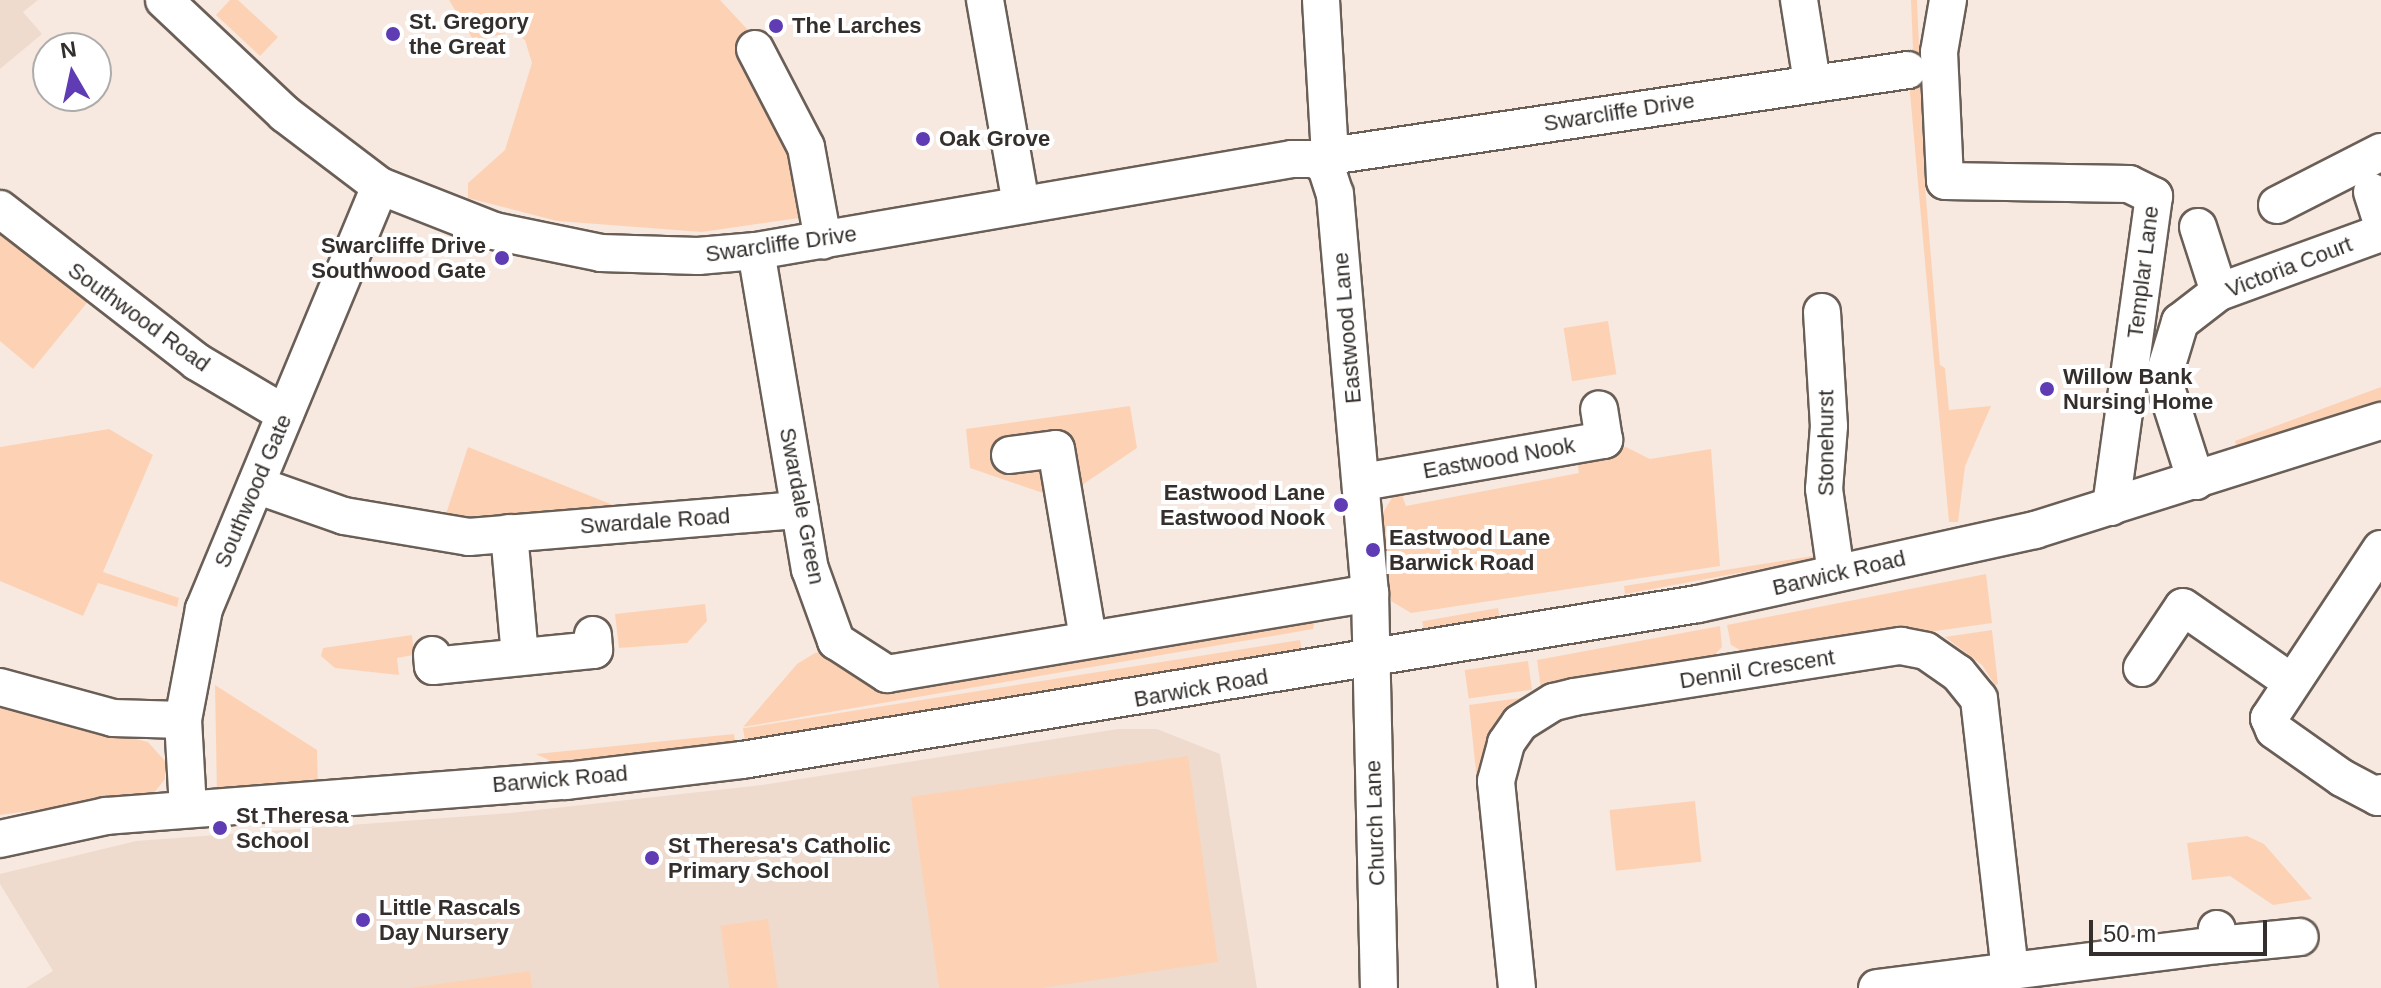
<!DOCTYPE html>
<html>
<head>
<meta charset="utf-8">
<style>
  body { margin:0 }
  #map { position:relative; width:2381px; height:988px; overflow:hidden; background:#f7e9e0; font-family:Arial,sans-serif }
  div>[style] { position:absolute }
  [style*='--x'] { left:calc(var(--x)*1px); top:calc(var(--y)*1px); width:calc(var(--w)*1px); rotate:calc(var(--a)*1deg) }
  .built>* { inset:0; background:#efdbcd }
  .green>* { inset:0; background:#fdd2b4; transform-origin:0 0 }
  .roads { filter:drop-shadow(2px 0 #6a5f57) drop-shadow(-2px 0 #6a5f57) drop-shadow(0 2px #6a5f57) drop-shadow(0 -2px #6a5f57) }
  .minor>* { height:36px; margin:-18px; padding:0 18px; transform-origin:18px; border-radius:18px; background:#fff }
  .dots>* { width:22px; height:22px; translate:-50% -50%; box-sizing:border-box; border:4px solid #fff; border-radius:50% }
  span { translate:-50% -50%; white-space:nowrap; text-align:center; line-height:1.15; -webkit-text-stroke:8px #fff; paint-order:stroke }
  .poi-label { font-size:22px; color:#342f2c; font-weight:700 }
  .left { translate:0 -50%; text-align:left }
  .right { translate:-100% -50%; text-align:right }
  .street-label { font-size:22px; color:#342f2c }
  .north { position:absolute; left:32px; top:32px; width:80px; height:80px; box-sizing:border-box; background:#fff; border:2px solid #aeacab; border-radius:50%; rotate:351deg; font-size:22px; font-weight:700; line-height:32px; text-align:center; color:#342f2c }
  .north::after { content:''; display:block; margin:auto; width:28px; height:36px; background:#5f3bb4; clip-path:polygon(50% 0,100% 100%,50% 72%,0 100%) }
  .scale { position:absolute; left:2089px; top:920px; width:178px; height:36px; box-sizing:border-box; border:4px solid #342f2c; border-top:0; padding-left:10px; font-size:24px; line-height:28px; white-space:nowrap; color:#342f2c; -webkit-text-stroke:6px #fff; paint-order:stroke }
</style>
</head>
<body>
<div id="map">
  <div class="built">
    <div style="clip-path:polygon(0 0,38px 0,23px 12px,42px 34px,0 69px)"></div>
    <div style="clip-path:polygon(1118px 729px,1157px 729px,1220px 754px,1257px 988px,26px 988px,53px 971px,0 884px,0 874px,136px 841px,510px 813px,762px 785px)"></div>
  </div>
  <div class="green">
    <div style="clip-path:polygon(230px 0,238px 0,278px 37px,260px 56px,216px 15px)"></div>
    <div style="clip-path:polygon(449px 0,720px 0,761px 44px,806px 217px,702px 232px,557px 221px,468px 198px,468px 183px,505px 150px,532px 63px,525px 40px,511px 32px,474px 41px)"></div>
    <div style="clip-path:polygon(1911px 0,1917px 0,1925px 186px,1940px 365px,1945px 368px,1949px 410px,1991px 406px,1965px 466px,1958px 522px,1949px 522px,1932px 341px,1908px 70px,1913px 49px)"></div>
    <div style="clip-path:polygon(0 209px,99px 288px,33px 369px,0 341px)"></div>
    <div style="left:1608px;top:321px;width:54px;height:45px;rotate:81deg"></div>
    <div style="clip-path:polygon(2381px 387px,2381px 407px,2239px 455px,2235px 441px)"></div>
    <div style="clip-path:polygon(1130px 406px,1137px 448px,1073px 491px,1046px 494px,970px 468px,966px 429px)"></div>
    <div style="clip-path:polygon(109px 429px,153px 455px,103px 572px,179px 598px,177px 607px,98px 583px,83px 616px,0 581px,0 447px)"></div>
    <div style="clip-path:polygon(468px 447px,633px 513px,442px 526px)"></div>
    <div style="clip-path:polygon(1626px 447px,1650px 459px,1711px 449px,1720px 566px,1411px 613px,1391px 601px,1380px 517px,1399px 487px,1406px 506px,1579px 473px,1576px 456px)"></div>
    <div style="clip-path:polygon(1813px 556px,1814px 559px,1625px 594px,1624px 586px)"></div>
    <div style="clip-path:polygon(1986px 574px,1992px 623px,1753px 657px,1731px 645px,1727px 625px)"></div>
    <div style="clip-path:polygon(705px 604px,707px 621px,687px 643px,619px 648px,615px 614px)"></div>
    <div style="left:1498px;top:608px;width:11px;height:77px;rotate:80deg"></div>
    <div style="clip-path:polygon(1317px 612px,1313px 629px,743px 727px,797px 664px,815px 653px,826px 651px,856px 672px)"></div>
    <div style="clip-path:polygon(1720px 626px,1722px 647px,1706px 664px,1541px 689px,1537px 660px)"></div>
    <div style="clip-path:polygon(1992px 630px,1998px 684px,1995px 685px,1982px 665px,1945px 637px)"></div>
    <div style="clip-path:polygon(412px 635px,414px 655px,397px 658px,399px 675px,335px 668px,321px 656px,323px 648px)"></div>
    <div style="left:1300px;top:640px;width:12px;height:564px;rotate:81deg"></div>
    <div style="left:1528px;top:661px;width:29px;height:64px;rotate:82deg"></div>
    <div style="clip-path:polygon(215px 685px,317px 750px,318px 789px,217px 796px)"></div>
    <div style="clip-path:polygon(1535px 696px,1486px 789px,1478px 790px,1469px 705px)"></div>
    <div style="clip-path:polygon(0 700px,25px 712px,148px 742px,165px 761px,165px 779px,154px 793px,0 815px)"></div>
    <div style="clip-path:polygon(734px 734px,736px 747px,553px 762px,536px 754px)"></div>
    <div style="clip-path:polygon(1188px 756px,1218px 962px,1042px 988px,939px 988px,911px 797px)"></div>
    <div style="left:1695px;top:801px;width:61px;height:86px;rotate:84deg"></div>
    <div style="clip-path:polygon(2247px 836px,2264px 844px,2312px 899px,2273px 905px,2230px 876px,2192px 880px,2187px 843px)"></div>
    <div style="left:768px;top:919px;width:70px;height:48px;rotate:82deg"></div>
    <div style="clip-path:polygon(530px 971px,532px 988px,410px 988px)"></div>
  </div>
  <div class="roads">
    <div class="minor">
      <div style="--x:164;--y:0;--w:166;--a:43.3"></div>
      <div style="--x:285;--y:114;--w:119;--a:37.2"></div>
      <div style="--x:380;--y:186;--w:123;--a:21.5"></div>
      <div style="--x:494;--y:231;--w:109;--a:11.6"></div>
      <div style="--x:601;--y:253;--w:97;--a:1.8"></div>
      <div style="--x:698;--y:256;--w:58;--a:-4.9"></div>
      <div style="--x:756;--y:251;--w:544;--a:-9.74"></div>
      <div style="--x:1292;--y:159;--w:23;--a:0"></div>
      <div style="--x:1315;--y:159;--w:14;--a:36"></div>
      <div style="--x:1326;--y:167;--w:28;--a:72"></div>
      <div style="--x:1335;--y:194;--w:401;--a:85"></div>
      <div style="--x:1370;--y:593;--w:395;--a:88.7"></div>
      <div style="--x:985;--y:0;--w:207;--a:80"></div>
      <div style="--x:1321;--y:0;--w:156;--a:86.7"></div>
      <div style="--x:1330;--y:156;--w:12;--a:110"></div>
      <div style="--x:1799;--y:0;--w:83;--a:81"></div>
      <div style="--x:1948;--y:0;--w:53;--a:99.8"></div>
      <div style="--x:1939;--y:52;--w:129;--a:87.3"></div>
      <div style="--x:1945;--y:181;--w:184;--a:0.9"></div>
      <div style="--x:2129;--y:184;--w:28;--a:26"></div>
      <div style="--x:2154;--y:196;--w:314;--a:97.9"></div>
      <div style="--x:755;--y:49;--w:110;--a:62.5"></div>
      <div style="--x:806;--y:147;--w:95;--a:79.6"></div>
      <div style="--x:1330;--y:156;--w:584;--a:-8.46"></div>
      <div style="--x:2372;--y:192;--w:28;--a:72"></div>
      <div style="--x:2277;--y:205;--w:117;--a:-27"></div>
      <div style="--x:0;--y:209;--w:249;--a:37.8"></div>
      <div style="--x:197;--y:362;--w:102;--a:30.6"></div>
      <div style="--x:2198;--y:227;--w:68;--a:72.1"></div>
      <div style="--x:756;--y:251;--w:323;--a:80.4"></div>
      <div style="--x:810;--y:569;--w:77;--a:70.1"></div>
      <div style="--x:836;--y:641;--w:61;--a:32.9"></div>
      <div style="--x:887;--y:674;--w:490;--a:-9.5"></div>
      <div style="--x:1822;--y:312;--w:114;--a:86.5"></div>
      <div style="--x:1829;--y:426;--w:63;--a:94.5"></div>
      <div style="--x:1824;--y:489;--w:85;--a:81.9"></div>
      <div style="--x:1010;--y:455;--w:46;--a:-7.4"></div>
      <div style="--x:1056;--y:449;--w:193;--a:80.4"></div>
      <div style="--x:2196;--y:481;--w:108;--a:-107.8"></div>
      <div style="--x:2163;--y:378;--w:59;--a:-73.1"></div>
      <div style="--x:2180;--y:322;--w:49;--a:-37.6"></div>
      <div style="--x:2219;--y:292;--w:172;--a:-20"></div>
      <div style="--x:1363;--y:482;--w:245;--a:-9.9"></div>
      <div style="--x:1604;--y:440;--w:31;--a:-99"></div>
      <div style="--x:256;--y:485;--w:93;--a:19.4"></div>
      <div style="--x:344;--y:516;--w:127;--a:9.5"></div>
      <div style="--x:469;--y:537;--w:332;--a:-4.7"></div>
      <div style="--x:509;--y:533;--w:124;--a:84.9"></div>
      <div style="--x:2381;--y:549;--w:203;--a:123.5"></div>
      <div style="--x:2269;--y:718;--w:13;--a:67"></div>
      <div style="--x:2274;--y:730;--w:83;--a:35.2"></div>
      <div style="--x:2342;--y:778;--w:41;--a:27.8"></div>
      <div style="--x:2378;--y:797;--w:5;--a:-53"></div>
      <div style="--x:432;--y:655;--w:11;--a:85"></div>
      <div style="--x:433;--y:666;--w:162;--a:-5.7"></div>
      <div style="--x:594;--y:650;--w:15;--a:-94"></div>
      <div style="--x:2142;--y:668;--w:73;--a:-56.1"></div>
      <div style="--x:2183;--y:607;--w:130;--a:34.7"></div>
      <div style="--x:0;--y:687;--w:117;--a:15.3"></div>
      <div style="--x:113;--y:718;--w:70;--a:1.6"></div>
      <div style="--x:188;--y:809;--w:89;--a:-93.2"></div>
      <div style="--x:183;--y:720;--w:113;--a:-79.3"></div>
      <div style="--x:204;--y:609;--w:458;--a:-67.4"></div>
      <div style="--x:0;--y:839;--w:108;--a:-12.2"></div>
      <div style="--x:106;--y:816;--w:461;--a:-4.4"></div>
      <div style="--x:566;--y:781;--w:177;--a:-6.8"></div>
      <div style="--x:742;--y:760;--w:969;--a:-9.27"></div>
      <div style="--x:1698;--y:604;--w:345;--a:-12.4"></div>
      <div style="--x:2035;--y:530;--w:363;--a:-17.5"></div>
      <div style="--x:2218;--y:945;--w:82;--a:-5.6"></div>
      <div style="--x:1517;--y:988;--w:208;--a:-95.8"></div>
      <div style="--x:1496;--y:781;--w:39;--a:-75"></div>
      <div style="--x:1506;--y:743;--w:24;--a:-55"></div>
      <div style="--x:1520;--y:723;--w:40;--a:-32"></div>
      <div style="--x:1554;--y:702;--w:21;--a:-14"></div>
      <div style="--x:1574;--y:697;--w:331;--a:-8.9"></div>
      <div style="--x:1901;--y:646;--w:25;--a:11"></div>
      <div style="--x:1926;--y:651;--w:39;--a:35"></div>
      <div style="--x:1958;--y:673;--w:33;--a:51"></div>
      <div style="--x:1979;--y:699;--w:275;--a:83.5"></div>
      <div style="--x:1877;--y:988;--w:344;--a:-7.2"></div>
      <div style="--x:2218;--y:945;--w:16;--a:-94"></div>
    </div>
  </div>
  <div class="dots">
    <div style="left:776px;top:26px;background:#5f3bb4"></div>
    <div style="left:393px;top:34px;background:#5f3bb4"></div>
    <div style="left:923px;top:139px;background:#5f3bb4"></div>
    <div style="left:502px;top:258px;background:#5f3bb4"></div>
    <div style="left:2047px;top:389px;background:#5f3bb4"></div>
    <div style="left:1341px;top:505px;background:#5f3bb4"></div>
    <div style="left:1373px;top:550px;background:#5f3bb4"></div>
    <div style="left:220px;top:828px;background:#5f3bb4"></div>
    <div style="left:652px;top:858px;background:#5f3bb4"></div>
    <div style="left:363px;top:920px;background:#5f3bb4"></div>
  </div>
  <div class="poi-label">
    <span class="left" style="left:409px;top:34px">St. Gregory<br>the Great</span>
    <span class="left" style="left:792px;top:26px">The Larches</span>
    <span class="left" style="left:939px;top:139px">Oak Grove</span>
    <span class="right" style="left:486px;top:258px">Swarcliffe Drive<br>Southwood Gate</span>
    <span class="left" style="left:2063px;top:389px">Willow Bank<br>Nursing Home</span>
    <span class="right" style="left:1325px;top:505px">Eastwood Lane<br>Eastwood Nook</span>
    <span class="left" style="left:1389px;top:550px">Eastwood Lane<br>Barwick Road</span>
    <span class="left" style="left:236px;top:828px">St Theresa<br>School</span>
    <span class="left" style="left:668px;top:858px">St Theresa's Catholic<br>Primary School</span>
    <span class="left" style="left:379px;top:920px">Little Rascals<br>Day Nursery</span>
  </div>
  <div class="street-label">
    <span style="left:1619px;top:112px;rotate:-9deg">Swarcliffe Drive</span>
    <span style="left:781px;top:244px;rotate:-8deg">Swarcliffe Drive</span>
    <span style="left:2289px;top:267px;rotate:-21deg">Victoria Court</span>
    <span style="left:2143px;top:272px;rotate:-83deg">Templar Lane</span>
    <span style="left:139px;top:317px;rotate:36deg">Southwood Road</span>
    <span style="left:1347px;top:328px;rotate:-95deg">Eastwood Lane</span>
    <span style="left:1826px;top:443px;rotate:-90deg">Stonehurst</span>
    <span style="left:1499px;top:458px;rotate:-10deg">Eastwood Nook</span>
    <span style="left:253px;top:491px;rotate:-67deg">Southwood Gate</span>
    <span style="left:802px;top:506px;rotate:79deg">Swardale Green</span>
    <span style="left:655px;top:521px;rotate:-4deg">Swardale Road</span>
    <span style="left:1839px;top:573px;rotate:-13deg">Barwick Road</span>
    <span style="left:1757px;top:669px;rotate:-9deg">Dennil Crescent</span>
    <span style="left:1201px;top:688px;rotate:-10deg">Barwick Road</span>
    <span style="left:560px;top:779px;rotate:-5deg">Barwick Road</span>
    <span style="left:1375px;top:823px;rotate:-92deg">Church Lane</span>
  </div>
  <div class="north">N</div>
  <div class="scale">50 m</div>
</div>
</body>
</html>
